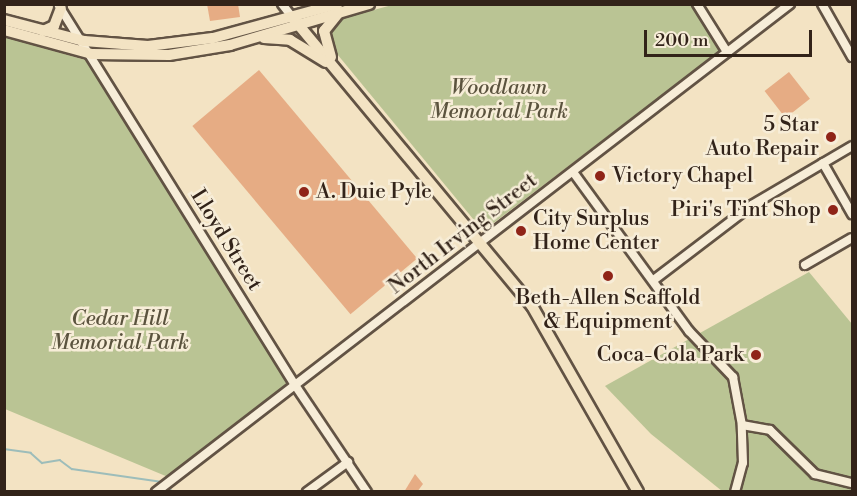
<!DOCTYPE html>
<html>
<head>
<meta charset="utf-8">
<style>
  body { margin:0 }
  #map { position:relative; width:857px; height:496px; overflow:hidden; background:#f3e3c3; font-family:"Libre Bodoni",serif }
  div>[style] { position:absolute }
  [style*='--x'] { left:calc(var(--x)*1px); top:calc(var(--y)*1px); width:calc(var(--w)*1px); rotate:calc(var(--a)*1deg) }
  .green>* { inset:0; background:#bac494 }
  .stream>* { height:1.5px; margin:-0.75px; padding:0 0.75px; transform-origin:0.75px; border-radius:0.75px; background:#9dbdba }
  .building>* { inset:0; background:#e6ac84; transform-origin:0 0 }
  .roads { filter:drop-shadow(2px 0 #625344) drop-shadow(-2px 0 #625344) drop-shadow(0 2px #625344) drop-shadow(0 -2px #625344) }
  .minor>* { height:8px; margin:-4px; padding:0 4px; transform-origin:4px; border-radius:4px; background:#f7edd8 }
  .major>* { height:10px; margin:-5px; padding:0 5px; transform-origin:5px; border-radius:5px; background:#f3e3c3 }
  .dots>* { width:16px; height:16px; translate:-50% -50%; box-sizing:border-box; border:3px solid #f7edd8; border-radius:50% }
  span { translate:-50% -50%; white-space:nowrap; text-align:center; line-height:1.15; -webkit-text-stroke:5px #f7edd8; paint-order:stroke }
  .park-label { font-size:21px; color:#5b533e; font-style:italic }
  .poi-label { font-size:21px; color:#322319 }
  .right { translate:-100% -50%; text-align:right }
  .left { translate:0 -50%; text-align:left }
  .street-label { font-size:21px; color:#322319 }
  .frame { position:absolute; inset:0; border:6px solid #322319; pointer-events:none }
  .scale { position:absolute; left:644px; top:30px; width:168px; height:27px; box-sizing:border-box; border:3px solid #322319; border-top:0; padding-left:8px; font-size:18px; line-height:21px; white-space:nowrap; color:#322319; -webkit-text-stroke:4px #f7edd8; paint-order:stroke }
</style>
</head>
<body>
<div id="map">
  <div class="green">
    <div style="clip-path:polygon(690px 4px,720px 51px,483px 231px,328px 43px,328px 27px,337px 20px,392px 5px)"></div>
    <div style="clip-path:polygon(5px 37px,89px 61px,287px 380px,286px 388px,168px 477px,5px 409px)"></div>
    <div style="clip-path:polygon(809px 272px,852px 324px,852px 491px,722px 491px,651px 434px,605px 386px)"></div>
  </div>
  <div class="stream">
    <div style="--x:4;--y:449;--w:27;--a:8"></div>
    <div style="--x:31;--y:453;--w:15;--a:42"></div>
    <div style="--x:42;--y:463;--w:18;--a:-9"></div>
    <div style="--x:60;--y:460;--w:15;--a:37"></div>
    <div style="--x:72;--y:469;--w:91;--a:8.2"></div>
    <div style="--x:168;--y:487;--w:7;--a:45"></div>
  </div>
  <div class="building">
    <div style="clip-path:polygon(207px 4px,238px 4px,240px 17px,210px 21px)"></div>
    <div style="left:259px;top:70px;width:246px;height:87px;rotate:50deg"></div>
    <div style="left:789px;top:72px;width:34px;height:31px;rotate:52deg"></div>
    <div style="clip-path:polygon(415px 474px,423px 484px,417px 492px,404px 492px)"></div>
  </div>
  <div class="roads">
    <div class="minor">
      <div style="--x:282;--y:4;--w:16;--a:52"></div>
      <div style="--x:697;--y:4;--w:57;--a:58"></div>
      <div style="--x:822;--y:4;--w:61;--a:60.5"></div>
      <div style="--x:59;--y:6;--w:446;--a:58.1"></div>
      <div style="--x:295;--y:385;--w:129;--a:56.1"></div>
      <div style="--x:823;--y:163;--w:59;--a:60.4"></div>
      <div style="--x:573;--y:172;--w:197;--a:53.9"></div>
      <div style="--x:689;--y:331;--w:64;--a:46.3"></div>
      <div style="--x:733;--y:377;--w:49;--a:79.4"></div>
      <div style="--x:805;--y:265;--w:54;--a:-29.9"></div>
      <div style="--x:655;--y:279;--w:122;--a:-37.3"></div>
      <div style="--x:752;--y:205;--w:116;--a:-30.5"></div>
      <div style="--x:156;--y:492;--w:800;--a:-37.59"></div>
      <div style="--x:307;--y:492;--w:51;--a:-36.2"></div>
      <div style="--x:735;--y:492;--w:30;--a:-75"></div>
      <div style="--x:743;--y:463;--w:38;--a:-92"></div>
      <div style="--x:742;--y:425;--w:28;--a:10"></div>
      <div style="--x:770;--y:430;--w:63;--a:44.4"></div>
      <div style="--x:815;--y:474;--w:38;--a:14"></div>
    </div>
    <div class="major">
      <div style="--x:292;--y:17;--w:376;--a:50.3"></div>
      <div style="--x:532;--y:306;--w:214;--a:60.3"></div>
      <div style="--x:4;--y:20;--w:83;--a:14.7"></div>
      <div style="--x:84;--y:41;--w:64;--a:4.5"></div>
      <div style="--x:148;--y:46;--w:65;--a:-7"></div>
      <div style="--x:213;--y:38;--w:129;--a:-15.3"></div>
      <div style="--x:4;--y:30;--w:91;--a:15.3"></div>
      <div style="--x:92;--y:54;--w:77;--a:0.7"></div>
      <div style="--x:169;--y:55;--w:62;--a:-9.3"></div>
      <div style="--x:230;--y:45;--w:145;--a:-16.4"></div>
      <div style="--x:43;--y:31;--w:12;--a:-24"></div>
      <div style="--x:54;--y:26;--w:19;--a:-69"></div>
      <div style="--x:264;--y:38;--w:26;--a:4"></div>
      <div style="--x:290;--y:40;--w:42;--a:31.4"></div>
      <div style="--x:331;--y:57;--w:27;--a:-105"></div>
      <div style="--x:324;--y:31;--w:22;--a:-51"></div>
    </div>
  </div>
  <div class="dots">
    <div style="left:831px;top:137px;background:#8f2418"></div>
    <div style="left:600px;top:176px;background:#8f2418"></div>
    <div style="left:304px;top:192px;background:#8f2418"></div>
    <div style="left:833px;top:210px;background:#8f2418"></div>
    <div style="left:521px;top:231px;background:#8f2418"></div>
    <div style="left:608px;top:276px;background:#8f2418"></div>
    <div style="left:756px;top:355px;background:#8f2418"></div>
  </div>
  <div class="park-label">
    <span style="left:499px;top:100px">Woodlawn<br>Memorial Park</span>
    <span style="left:120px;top:331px">Cedar Hill<br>Memorial Park</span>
  </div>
  <div class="poi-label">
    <span class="right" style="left:819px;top:137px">5 Star<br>Auto Repair</span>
    <span class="left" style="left:612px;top:176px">Victory Chapel</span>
    <span class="left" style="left:316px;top:192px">A. Duie Pyle</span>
    <span class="right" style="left:821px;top:210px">Piri's Tint Shop</span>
    <span class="left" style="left:533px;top:231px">City Surplus<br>Home Center</span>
    <span style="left:608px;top:310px">Beth-Allen Scaffold<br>&amp; Equipment</span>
    <span class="right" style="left:744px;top:355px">Coca-Cola Park</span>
  </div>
  <div class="street-label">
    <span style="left:463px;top:234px;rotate:-38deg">North Irving Street</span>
    <span style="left:226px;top:240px;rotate:58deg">Lloyd Street</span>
  </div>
  <div class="frame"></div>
  <div class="scale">200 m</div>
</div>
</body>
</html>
